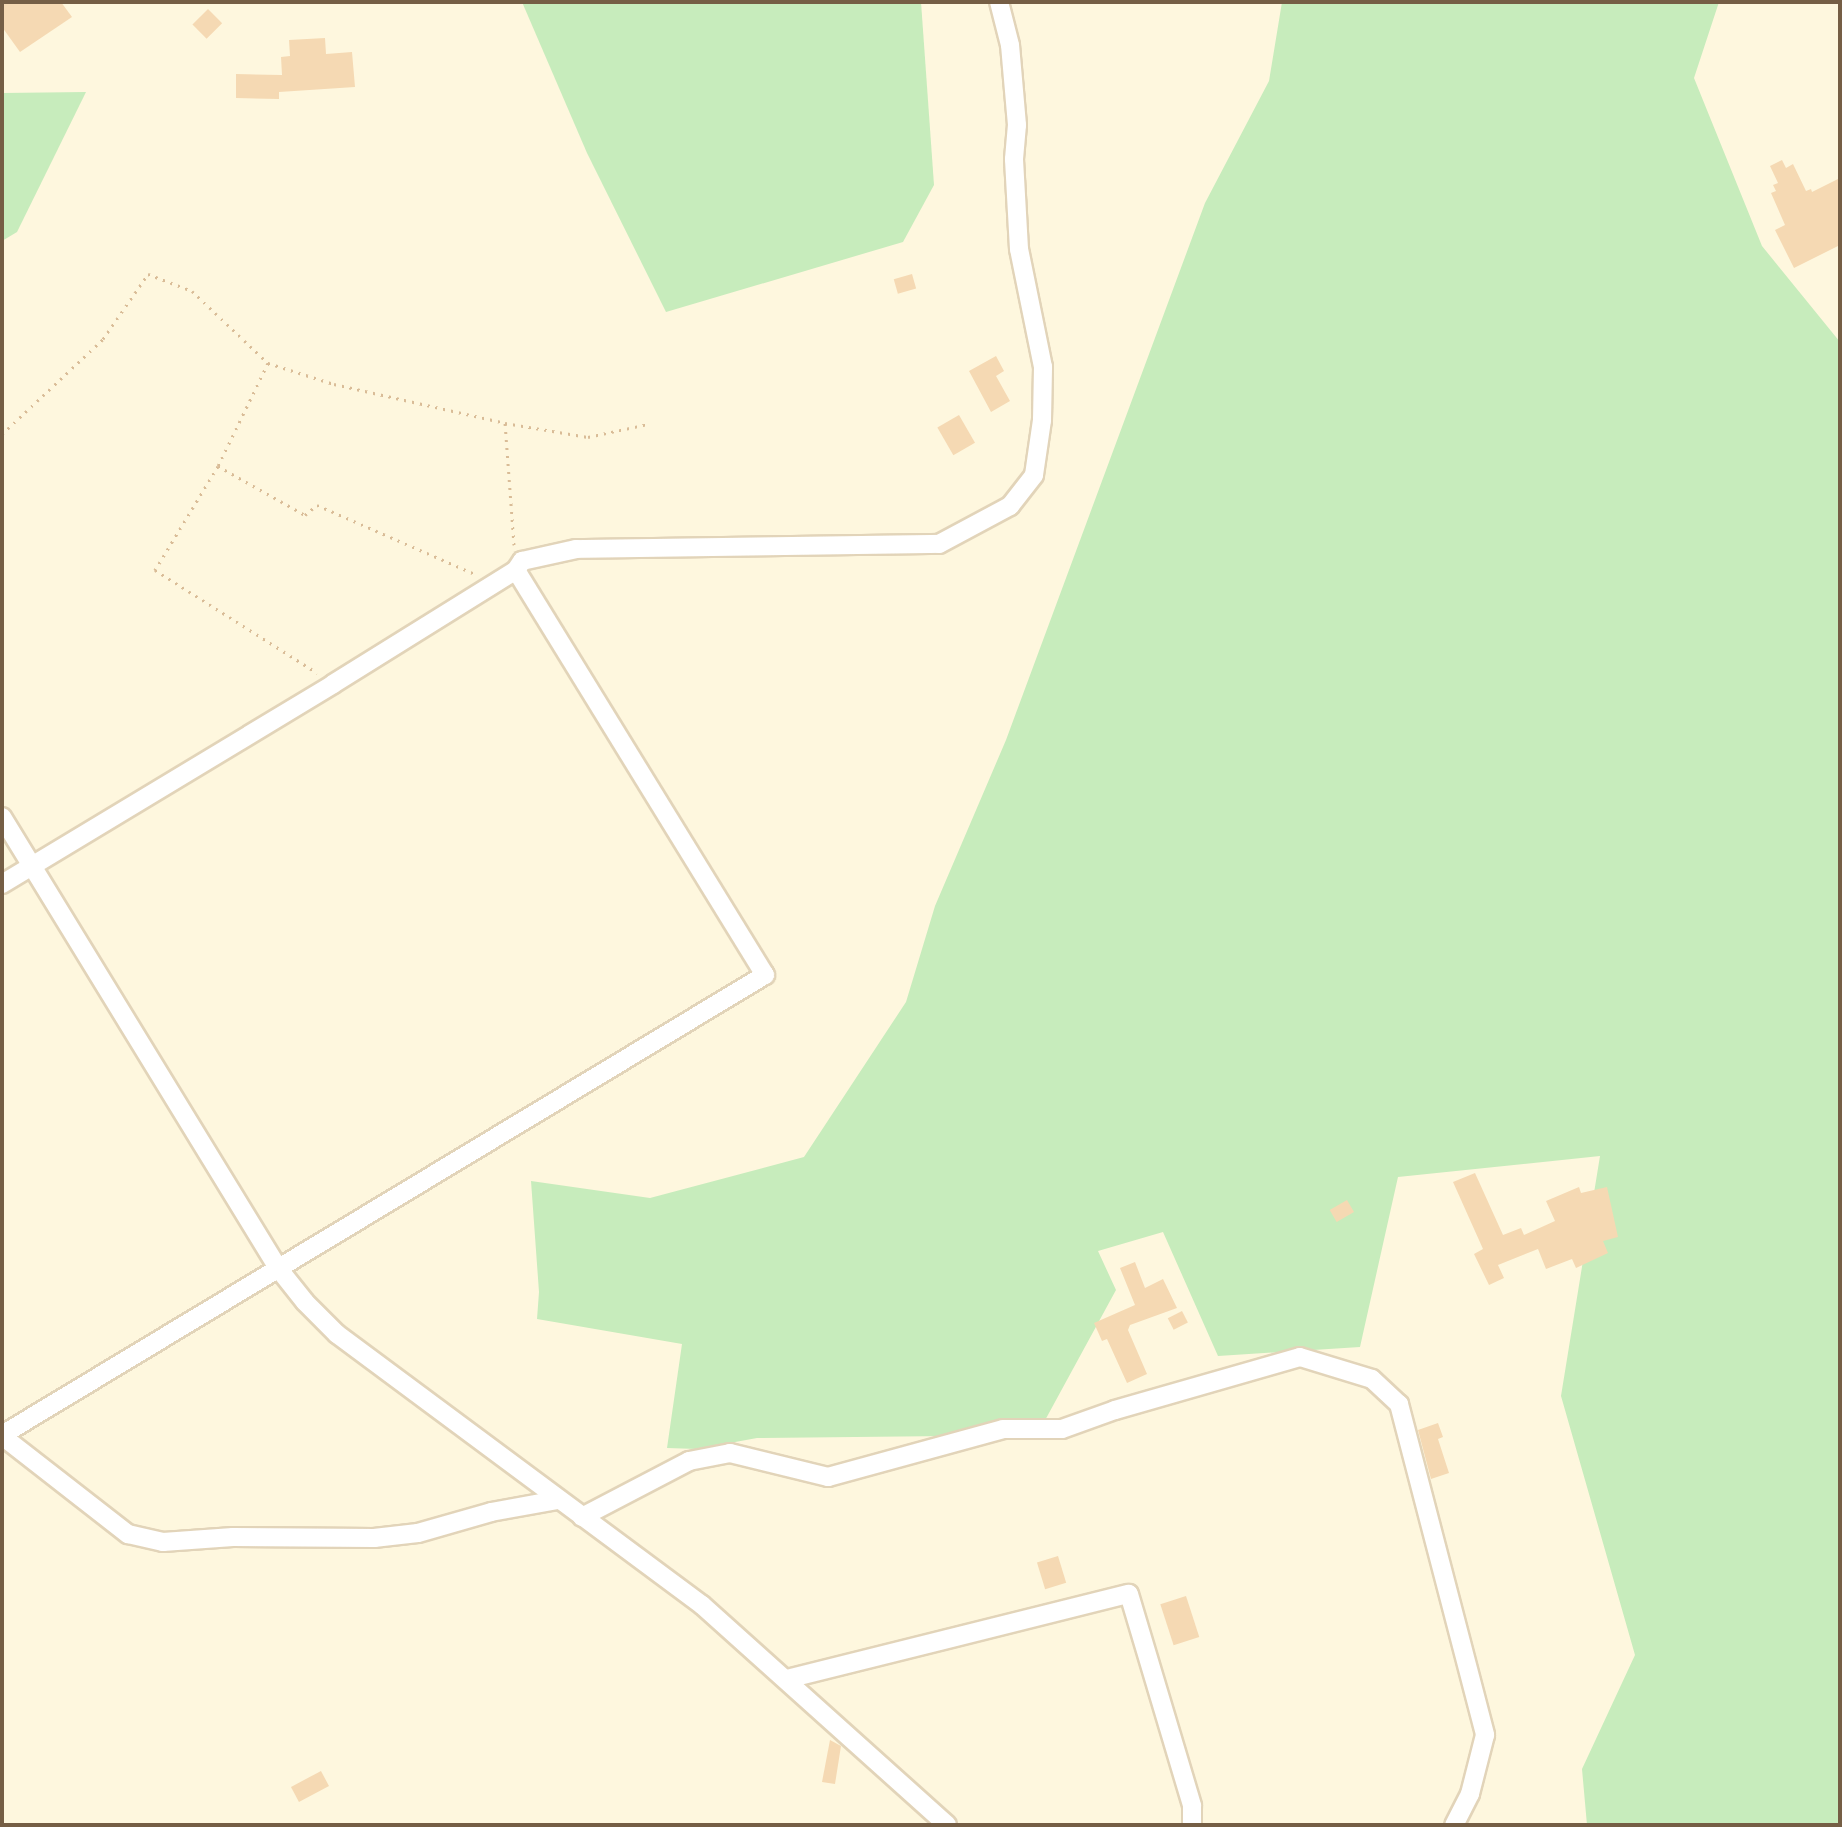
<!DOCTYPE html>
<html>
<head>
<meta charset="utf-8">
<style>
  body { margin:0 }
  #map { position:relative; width:1842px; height:1827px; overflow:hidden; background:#fef7de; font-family:Lato,sans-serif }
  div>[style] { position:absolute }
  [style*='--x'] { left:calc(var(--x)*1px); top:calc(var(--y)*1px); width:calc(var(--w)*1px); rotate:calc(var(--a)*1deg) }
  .green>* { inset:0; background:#c7ecbc }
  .building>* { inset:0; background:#f5d9b3; transform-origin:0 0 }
  .path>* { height:3px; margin-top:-1.5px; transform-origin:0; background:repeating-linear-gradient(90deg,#d9bc97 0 2px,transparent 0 8px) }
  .roads { filter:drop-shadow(2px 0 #e2d4b9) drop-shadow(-2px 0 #e2d4b9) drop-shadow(0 2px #e2d4b9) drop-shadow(0 -2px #e2d4b9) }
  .street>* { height:18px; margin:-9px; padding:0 9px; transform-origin:9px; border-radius:9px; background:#fff }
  span { translate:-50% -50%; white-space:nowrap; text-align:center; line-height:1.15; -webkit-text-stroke:6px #fff9e6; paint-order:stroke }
  .frame { position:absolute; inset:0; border:4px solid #755e45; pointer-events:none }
</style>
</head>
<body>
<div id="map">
  <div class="green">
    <div style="clip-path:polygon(522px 2px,921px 2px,934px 185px,903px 242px,666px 312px,587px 153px)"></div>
    <div style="clip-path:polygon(1282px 2px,1719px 2px,1694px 78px,1762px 246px,1840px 342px,1840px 1825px,1587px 1825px,1582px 1769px,1635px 1655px,1561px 1396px,1600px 1156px,1398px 1177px,1360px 1347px,1218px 1356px,1163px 1232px,1098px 1251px,1116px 1290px,1037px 1435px,757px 1438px,697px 1449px,667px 1448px,682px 1344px,537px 1319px,539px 1292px,531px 1181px,650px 1198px,804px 1157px,906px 1002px,935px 906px,1006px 740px,1205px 203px,1269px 81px)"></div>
    <div style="clip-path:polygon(86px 92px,17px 232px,2px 241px,2px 93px)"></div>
  </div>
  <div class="building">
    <div style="clip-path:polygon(2px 2px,61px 2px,72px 17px,20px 52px,2px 27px)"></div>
    <div style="left:208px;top:9px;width:20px;height:22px;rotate:45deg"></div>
    <div style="clip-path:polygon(325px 38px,326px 54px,352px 52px,355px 87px,279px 92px,279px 99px,236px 98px,236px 74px,282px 75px,281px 57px,290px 56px,289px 40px)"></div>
    <div style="clip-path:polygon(1782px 160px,1786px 168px,1793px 164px,1806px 191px,1811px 189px,1812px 192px,1840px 178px,1840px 245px,1794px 268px,1775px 230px,1785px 225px,1771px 193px,1776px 191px,1773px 185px,1778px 183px,1770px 166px)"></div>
    <div style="left:912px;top:274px;width:15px;height:19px;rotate:74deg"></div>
    <div style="clip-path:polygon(996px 356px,1004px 371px,996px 376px,1010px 401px,991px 412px,969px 371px)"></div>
    <div style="left:959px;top:415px;width:32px;height:25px;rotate:60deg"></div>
    <div style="clip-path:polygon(1475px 1173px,1503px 1235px,1521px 1228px,1524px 1235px,1555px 1221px,1546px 1201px,1579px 1187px,1581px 1193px,1607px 1187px,1618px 1237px,1603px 1241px,1608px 1253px,1576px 1268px,1572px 1259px,1546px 1269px,1538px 1249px,1498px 1265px,1504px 1278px,1489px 1285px,1474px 1254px,1483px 1249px,1453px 1182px)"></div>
    <div style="left:1347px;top:1200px;width:14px;height:20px;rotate:60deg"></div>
    <div style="clip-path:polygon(1135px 1262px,1145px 1288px,1163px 1279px,1177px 1308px,1130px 1325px,1128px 1330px,1147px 1374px,1127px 1383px,1107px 1339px,1102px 1341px,1094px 1323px,1135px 1305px,1120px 1268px)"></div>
    <div style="left:1182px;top:1311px;width:13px;height:16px;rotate:63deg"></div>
    <div style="clip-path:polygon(1438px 1423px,1443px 1437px,1438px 1439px,1449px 1473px,1431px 1479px,1418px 1430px)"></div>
    <div style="left:1058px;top:1556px;width:28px;height:22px;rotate:73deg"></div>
    <div style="left:1186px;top:1596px;width:43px;height:27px;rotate:72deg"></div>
    <div style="clip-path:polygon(830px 1740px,841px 1746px,835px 1784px,822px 1782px)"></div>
    <div style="left:321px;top:1771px;width:17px;height:34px;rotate:62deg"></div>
  </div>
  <div class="path">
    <div style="--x:268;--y:363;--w:114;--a:115.9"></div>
    <div style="--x:218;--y:466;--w:122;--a:121.2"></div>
    <div style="--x:155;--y:570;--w:192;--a:32.4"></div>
    <div style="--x:2;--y:434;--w:139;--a:-43.2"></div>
    <div style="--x:103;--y:339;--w:79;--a:-55.3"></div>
    <div style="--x:148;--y:274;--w:47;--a:21.1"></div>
    <div style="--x:192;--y:291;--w:105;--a:43.5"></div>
    <div style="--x:268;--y:363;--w:69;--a:17.7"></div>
    <div style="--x:334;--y:384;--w:175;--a:12.8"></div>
    <div style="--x:218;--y:466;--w:100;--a:29.4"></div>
    <div style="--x:305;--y:515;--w:16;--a:-40"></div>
    <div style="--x:317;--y:505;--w:172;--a:23.6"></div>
    <div style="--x:514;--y:545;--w:122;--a:-94.2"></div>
    <div style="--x:505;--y:423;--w:84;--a:9.6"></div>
    <div style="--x:588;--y:437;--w:61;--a:-12.2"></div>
  </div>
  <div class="roads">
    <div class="street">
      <div style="--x:2;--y:817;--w:529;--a:58.53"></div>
      <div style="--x:278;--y:1268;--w:43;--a:51.5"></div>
      <div style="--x:305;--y:1302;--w:45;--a:45"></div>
      <div style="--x:337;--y:1334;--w:455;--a:36.6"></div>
      <div style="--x:702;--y:1605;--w:329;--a:41.9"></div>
      <div style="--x:2;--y:884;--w:387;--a:-31.1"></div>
      <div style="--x:333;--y:684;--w:216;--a:-31.9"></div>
      <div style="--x:516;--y:570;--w:11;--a:-56"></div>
      <div style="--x:522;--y:561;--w:55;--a:-12.5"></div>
      <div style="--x:576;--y:549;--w:363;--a:-0.8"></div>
      <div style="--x:939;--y:544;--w:81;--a:-28.2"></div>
      <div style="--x:1010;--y:506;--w:39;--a:-52"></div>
      <div style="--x:1034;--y:475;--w:56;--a:-81.7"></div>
      <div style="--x:1042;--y:420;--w:53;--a:-88.9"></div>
      <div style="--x:1043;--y:367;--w:120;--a:-101.5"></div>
      <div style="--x:1019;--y:249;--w:90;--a:-93.2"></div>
      <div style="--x:1014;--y:159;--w:34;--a:-85"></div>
      <div style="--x:1017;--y:125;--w:80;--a:-95"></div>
      <div style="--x:1010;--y:45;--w:44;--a:-104.3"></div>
      <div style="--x:2;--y:1435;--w:891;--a:-31.09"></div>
      <div style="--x:765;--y:975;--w:475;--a:-121.6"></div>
      <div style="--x:2;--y:1436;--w:160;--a:37.9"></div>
      <div style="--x:128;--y:1534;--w:36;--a:13"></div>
      <div style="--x:163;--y:1542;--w:70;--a:-4.1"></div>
      <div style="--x:233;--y:1537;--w:141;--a:0.4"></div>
      <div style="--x:374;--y:1538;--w:44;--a:-6.5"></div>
      <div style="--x:418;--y:1533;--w:76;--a:-16"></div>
      <div style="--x:491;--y:1512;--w:68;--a:-10.2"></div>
      <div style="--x:582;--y:1517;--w:121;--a:-27.6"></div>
      <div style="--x:689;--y:1461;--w:42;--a:-11"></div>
      <div style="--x:730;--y:1453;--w:101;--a:13.8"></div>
      <div style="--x:828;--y:1477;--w:181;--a:-15.3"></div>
      <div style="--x:1003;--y:1429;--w:59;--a:0"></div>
      <div style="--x:1062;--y:1429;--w:56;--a:-19.7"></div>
      <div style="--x:1115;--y:1410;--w:192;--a:-16"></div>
      <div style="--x:1300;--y:1357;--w:75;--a:17"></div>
      <div style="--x:1372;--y:1379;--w:37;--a:43"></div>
      <div style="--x:1399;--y:1404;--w:342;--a:75.4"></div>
      <div style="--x:1485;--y:1735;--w:61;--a:104.3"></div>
      <div style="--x:1470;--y:1794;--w:35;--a:117"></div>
      <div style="--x:787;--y:1679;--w:352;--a:-14"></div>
      <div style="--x:1129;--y:1594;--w:221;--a:73.4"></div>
      <div style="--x:1192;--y:1806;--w:19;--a:90"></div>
    </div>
  </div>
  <div class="frame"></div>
</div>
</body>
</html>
